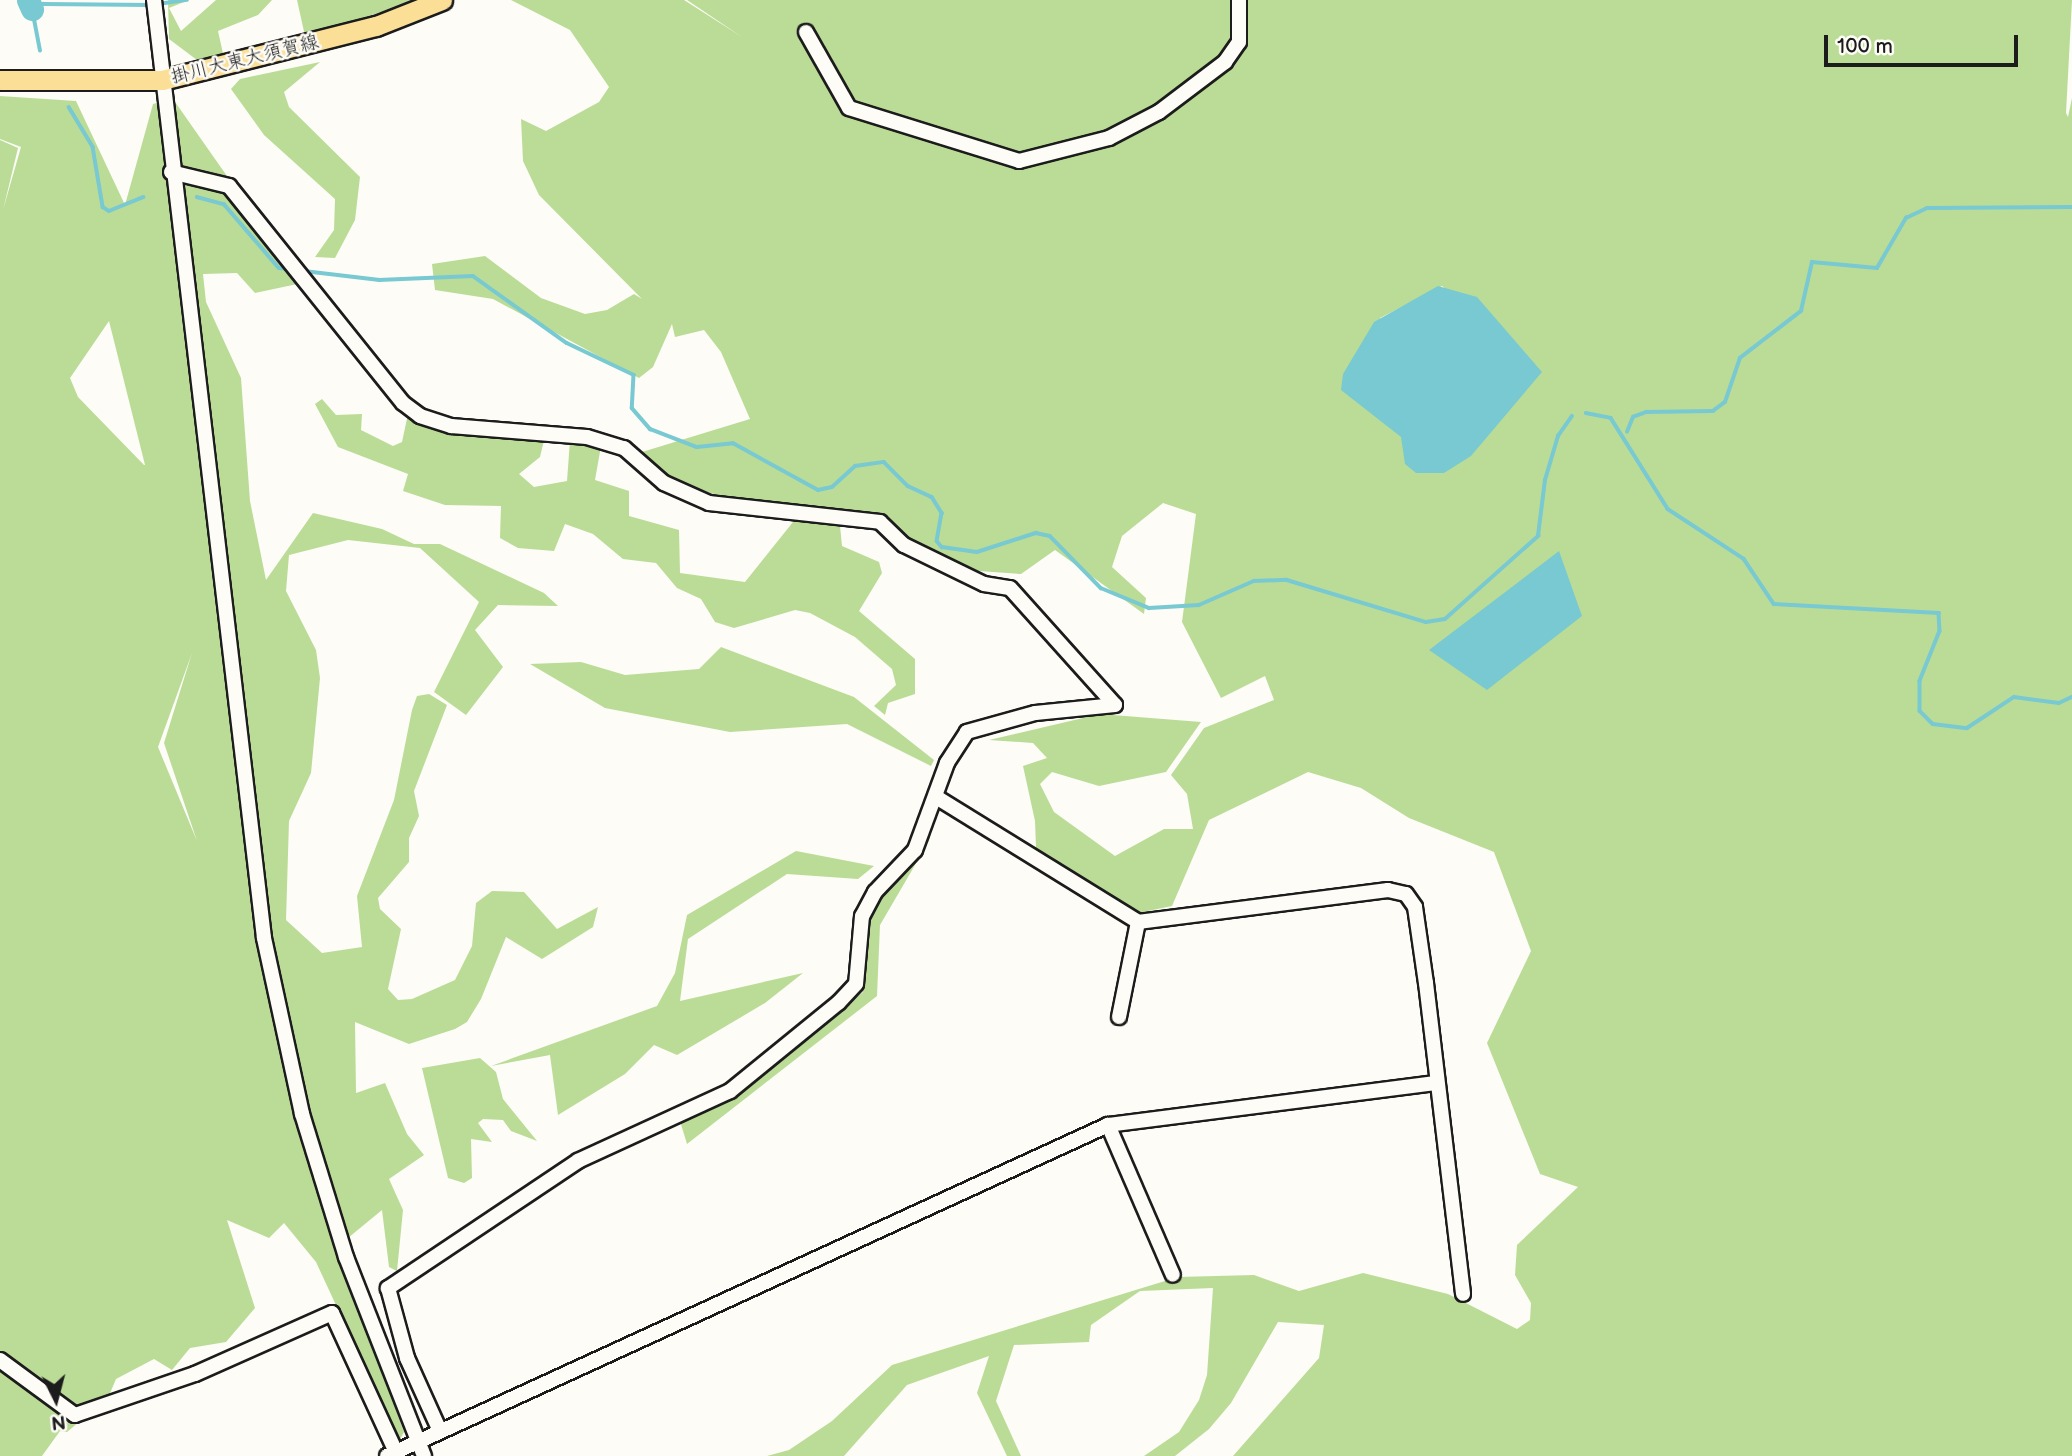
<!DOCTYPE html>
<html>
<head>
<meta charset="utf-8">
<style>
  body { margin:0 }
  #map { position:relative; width:2072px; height:1456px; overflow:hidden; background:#fdfcf7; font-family:"Balsamiq Sans","Klee One",sans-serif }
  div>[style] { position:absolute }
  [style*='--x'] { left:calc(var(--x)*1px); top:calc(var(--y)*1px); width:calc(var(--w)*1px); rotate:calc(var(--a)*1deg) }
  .green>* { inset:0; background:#bbdc96 }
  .water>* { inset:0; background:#78c9d1 }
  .stream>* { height:3.5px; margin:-1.75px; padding:0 1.75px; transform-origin:1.75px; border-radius:1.75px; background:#78c9d1 }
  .river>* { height:23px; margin:-11.5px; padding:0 11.5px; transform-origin:11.5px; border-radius:11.5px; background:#78c9d1 }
  .roads { filter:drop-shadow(2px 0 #1c1c1c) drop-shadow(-2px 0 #1c1c1c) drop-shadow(0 2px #1c1c1c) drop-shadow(0 -2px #1c1c1c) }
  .minor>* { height:14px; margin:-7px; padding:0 7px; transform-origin:7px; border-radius:7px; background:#fdfcf7 }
  .major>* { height:19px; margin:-9.5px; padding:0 9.5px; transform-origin:9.5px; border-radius:9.5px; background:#fbdf96 }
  span { translate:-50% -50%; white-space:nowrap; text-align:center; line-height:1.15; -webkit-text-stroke:5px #fdfcf7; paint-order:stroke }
  .street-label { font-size:19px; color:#1c1c1c }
  .north { position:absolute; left:21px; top:1365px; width:70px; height:70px; -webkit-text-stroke:5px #fdfcf7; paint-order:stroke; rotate:174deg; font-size:19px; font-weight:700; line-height:28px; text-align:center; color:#1c1c1c }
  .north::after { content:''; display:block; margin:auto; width:24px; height:32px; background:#1c1c1c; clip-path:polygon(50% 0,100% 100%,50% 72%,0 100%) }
  .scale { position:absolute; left:1824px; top:35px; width:194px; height:32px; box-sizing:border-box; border:4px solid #1c1c1c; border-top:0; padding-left:9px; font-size:21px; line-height:24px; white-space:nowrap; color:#1c1c1c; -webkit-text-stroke:5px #fdfcf7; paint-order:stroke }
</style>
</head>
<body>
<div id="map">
  <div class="green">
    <div style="clip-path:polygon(168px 0,189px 0,169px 8px,181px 31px,216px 0,272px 0,258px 15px,218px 31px,224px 58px,197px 60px,169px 39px)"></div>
    <div style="clip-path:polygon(297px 0,419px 0,305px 36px)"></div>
    <div style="clip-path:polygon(evenodd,511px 0,684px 0,742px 37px,687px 0,2072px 0,2066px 113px,2068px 117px,2072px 98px,2072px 1456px,1233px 1456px,1319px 1358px,1324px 1325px,1278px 1322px,1231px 1403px,1209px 1429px,1175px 1456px,1144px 1456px,1179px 1432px,1199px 1400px,1207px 1375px,1213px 1288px,1140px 1291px,1091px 1325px,1089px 1342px,1014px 1345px,996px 1401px,1021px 1456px,1007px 1456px,977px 1393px,989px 1356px,907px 1385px,844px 1456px,767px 1456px,789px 1450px,832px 1421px,892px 1365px,1178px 1277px,1254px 1275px,1299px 1291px,1363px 1273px,1448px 1294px,1517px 1329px,1530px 1320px,1531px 1303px,1515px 1275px,1517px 1245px,1578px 1187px,1540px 1174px,1487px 1043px,1531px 951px,1494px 852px,1409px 818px,1361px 788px,1308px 772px,1209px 820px,1172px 906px,1138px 913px,1028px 855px,1036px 848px,1035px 821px,1023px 766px,1047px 758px,1033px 743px,989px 740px,1100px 714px,1201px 722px,1166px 772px,1099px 786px,1052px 772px,1040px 784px,1054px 812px,1115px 856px,1164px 829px,1193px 829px,1187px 794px,1171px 775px,1204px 728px,1274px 700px,1265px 676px,1221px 698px,1182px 622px,1196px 514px,1163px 503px,1122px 536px,1112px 567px,1146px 598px,1144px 614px,1055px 550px,1021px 574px,964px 570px,920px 553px,891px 527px,740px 502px,659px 477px,642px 452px,750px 419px,721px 352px,704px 330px,675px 337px,672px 324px,653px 367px,639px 378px,493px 299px,435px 290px,432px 264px,485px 256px,541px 298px,585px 314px,607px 310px,634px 294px,642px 299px,539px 195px,523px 161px,521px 119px,546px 131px,599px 102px,609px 87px,570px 30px,511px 0,1442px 286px,1541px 372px,1405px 448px,1380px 318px,1442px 286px)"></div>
    <div style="clip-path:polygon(320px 62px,284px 92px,289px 107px,360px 177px,355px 220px,335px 258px,315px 257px,334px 230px,335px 199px,264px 135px,231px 89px,240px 79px)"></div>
    <div style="clip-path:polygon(evenodd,0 96px,76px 101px,125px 205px,153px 104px,173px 99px,302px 283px,255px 293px,237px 273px,203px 274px,206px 302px,241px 378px,250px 501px,266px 580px,313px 513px,382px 529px,414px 544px,440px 544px,544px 593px,558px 606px,498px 605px,475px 630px,503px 667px,466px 715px,434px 692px,479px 602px,420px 548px,348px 540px,289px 555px,286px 591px,316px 650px,320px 678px,311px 773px,289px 821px,286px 920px,322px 953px,362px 947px,357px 896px,394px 800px,412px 710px,417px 696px,429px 694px,447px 705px,414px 791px,419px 816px,409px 838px,409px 862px,378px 898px,380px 909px,401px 929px,388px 989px,398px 1000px,412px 999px,455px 980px,472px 946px,476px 903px,492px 891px,524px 892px,557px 929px,598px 907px,593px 927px,542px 959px,506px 937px,481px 999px,467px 1022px,455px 1029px,409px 1044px,355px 1022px,356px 1093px,385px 1083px,407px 1134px,424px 1155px,389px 1179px,403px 1210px,397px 1271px,389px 1267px,382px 1210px,337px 1247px,404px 1432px,399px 1441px,316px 1262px,284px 1223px,269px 1238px,227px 1220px,255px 1308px,226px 1342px,190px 1348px,172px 1370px,154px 1359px,116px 1379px,108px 1398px,67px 1432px,60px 1431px,42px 1456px,0 1456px,0 140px,18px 148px,3px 210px,21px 147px,0 139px,0 96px,109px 321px,145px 465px,144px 465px,78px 397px,70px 378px,109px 321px,0 96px,192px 653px,164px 743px,197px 841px,158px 747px,192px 653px)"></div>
    <div style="clip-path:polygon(322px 399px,336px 415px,362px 414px,361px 430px,393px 446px,402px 442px,408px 414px,544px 440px,540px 457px,519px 474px,534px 487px,567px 481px,570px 440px,601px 446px,595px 480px,629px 491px,629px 516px,679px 530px,680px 573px,745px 582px,801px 512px,839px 516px,842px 546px,879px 562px,882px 573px,859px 611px,915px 659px,915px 694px,888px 703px,885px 715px,874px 706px,896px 685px,892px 669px,855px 637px,810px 613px,795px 610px,734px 628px,715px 622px,701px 599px,677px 588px,656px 563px,623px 559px,593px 534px,565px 524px,554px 551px,518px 548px,500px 538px,501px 506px,445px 505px,403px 491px,408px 474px,338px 447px,315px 404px)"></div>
    <div style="clip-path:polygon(721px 647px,854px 697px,934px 760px,931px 766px,847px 724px,730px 732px,605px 708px,530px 664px,581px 662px,625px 675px,699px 669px)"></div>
    <div style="clip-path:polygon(936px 809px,929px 841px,880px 925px,877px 996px,687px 1144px,680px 1121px,738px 1092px,863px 992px,867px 916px,913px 858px)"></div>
    <div style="clip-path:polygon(796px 851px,874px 866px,858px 879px,787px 874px,688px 939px,680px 1001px,803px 973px,765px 1003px,677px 1055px,654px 1045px,625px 1074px,558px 1115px,550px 1055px,491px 1066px,657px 1006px,675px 973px,687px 915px)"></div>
    <div style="clip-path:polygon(480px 1058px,496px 1072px,503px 1099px,537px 1141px,511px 1131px,503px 1120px,483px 1119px,478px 1123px,492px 1142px,471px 1139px,472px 1178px,464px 1183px,448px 1178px,422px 1068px)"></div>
  </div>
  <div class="water">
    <div style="clip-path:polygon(1438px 286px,1477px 297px,1542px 372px,1471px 456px,1444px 473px,1416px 473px,1405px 464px,1401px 437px,1341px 390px,1343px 374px,1374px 322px)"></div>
    <div style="clip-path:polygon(1559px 551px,1582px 616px,1487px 690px,1429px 650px)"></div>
  </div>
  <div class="stream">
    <div style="--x:158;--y:4;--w:29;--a:-8"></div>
    <div style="--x:40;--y:51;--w:43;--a:-100.8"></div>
    <div style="--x:32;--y:9;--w:12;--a:-24"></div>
    <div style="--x:43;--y:4;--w:108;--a:0.5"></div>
    <div style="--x:69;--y:107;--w:47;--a:59"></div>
    <div style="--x:93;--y:147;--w:61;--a:80.5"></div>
    <div style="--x:103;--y:207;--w:7;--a:34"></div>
    <div style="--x:109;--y:211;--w:37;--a:-22"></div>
    <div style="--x:197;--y:197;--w:28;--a:15"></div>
    <div style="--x:224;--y:204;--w:84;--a:49.3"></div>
    <div style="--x:279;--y:268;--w:10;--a:6"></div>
    <div style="--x:304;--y:271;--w:76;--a:6.8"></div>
    <div style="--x:379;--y:280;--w:94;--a:-2.4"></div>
    <div style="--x:473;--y:276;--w:115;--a:35.5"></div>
    <div style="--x:567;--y:343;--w:74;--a:25.5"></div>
    <div style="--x:634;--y:375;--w:33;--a:93"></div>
    <div style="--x:632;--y:408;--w:28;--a:49"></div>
    <div style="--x:650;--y:429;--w:50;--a:21"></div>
    <div style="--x:697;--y:447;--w:36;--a:-6"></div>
    <div style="--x:733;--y:443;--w:97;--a:28.9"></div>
    <div style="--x:818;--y:490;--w:14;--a:-12"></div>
    <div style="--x:832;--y:487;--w:31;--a:-42"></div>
    <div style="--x:855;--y:466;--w:29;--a:-8"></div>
    <div style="--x:884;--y:462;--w:34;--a:45"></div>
    <div style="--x:908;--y:486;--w:26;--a:25"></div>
    <div style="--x:932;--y:497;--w:19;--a:58"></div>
    <div style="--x:942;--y:513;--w:28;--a:100"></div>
    <div style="--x:937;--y:541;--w:8;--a:50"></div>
    <div style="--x:942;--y:547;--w:35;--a:8"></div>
    <div style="--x:977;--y:552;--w:62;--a:-17.9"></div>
    <div style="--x:1036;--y:533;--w:14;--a:12"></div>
    <div style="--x:1050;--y:536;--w:73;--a:45.6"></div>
    <div style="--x:1101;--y:588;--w:52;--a:22.6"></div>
    <div style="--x:1149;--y:608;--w:50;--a:-3.4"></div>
    <div style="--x:1199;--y:605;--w:60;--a:-23.6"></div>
    <div style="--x:1254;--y:581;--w:33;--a:-2"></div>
    <div style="--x:1287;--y:580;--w:145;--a:16.8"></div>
    <div style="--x:1426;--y:622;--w:19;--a:-9"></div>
    <div style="--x:1445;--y:619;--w:125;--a:-41.7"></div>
    <div style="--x:1538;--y:536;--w:56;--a:-82.9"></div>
    <div style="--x:1545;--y:480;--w:46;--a:-73.5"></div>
    <div style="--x:1558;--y:436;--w:24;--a:-55"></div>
    <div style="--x:1586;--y:413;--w:25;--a:11"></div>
    <div style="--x:1611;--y:418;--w:107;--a:57.9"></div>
    <div style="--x:1668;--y:509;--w:91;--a:33.3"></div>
    <div style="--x:1744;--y:559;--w:54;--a:56.3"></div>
    <div style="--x:1774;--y:604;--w:165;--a:3.1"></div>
    <div style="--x:1939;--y:613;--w:18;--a:87"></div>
    <div style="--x:1940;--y:631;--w:54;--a:111.8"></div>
    <div style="--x:1920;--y:681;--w:30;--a:90"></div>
    <div style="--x:1920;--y:711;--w:18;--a:45"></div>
    <div style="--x:1933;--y:724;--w:34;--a:7"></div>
    <div style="--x:1967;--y:728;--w:56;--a:-33.4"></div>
    <div style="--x:2014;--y:697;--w:45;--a:7.6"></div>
    <div style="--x:2059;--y:703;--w:14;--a:-25"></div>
    <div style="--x:1627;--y:432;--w:16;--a:-68"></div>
    <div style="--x:1633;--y:417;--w:14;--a:-21"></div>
    <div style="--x:1646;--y:412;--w:67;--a:-0.9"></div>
    <div style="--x:1713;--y:411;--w:15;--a:-37"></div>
    <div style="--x:1725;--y:402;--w:46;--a:-71.2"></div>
    <div style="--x:1740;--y:358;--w:77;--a:-37.6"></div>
    <div style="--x:1801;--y:311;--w:50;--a:-77.3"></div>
    <div style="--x:1812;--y:262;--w:65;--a:5.3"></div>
    <div style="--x:1877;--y:268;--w:58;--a:-59.9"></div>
    <div style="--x:1906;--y:218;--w:23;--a:-25"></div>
    <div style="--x:1927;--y:208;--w:145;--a:-0.4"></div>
  </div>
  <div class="river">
    <div style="--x:28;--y:0;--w:10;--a:66"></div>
  </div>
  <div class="roads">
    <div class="minor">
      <div style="--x:154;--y:0;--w:944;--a:83.31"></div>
      <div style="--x:264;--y:938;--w:180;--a:77.8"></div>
      <div style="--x:302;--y:1114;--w:150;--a:72.9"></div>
      <div style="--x:346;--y:1257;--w:214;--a:68.6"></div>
      <div style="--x:806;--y:32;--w:87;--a:60.5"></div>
      <div style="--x:849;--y:108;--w:178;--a:17.3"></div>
      <div style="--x:1019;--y:161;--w:93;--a:-14.3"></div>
      <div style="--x:1109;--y:138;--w:56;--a:-27.5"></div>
      <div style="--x:1159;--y:112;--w:83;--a:-37.1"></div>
      <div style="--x:1225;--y:62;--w:24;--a:-55"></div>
      <div style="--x:1239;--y:42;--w:42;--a:-90"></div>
      <div style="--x:171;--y:172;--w:60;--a:13.6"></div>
      <div style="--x:229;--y:186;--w:278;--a:51.3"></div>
      <div style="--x:403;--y:403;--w:21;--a:37"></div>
      <div style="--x:420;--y:416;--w:33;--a:18"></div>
      <div style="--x:451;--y:426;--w:136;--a:4.6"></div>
      <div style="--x:587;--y:437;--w:39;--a:17"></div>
      <div style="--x:624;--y:448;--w:53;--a:41.2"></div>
      <div style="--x:664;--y:483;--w:49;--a:24"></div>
      <div style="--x:709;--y:503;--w:172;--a:6.3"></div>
      <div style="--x:880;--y:522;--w:33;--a:44"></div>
      <div style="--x:904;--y:545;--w:89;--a:26"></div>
      <div style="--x:984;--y:584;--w:26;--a:9"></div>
      <div style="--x:1010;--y:588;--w:157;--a:48.1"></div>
      <div style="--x:1115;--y:705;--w:80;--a:174.3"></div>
      <div style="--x:1035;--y:713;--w:71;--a:164.4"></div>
      <div style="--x:967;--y:732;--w:37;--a:123"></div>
      <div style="--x:947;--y:763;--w:93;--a:110.2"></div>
      <div style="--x:915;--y:850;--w:58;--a:133.6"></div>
      <div style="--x:875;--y:892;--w:27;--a:118"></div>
      <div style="--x:862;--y:916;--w:68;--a:95"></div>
      <div style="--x:856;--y:984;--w:26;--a:133"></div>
      <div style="--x:838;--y:1003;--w:139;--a:140.8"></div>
      <div style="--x:730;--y:1091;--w:167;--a:155.3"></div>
      <div style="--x:578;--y:1161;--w:229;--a:146.2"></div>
      <div style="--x:388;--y:1288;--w:73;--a:74.8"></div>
      <div style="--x:407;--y:1358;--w:80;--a:65.7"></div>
      <div style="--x:936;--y:797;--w:238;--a:31.7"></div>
      <div style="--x:1138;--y:922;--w:252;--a:-7.3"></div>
      <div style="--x:1388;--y:890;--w:18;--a:13"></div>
      <div style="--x:1406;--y:894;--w:16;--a:55"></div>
      <div style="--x:1415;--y:907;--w:77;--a:81.8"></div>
      <div style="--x:1426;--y:983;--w:313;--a:83.2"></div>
      <div style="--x:1119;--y:1017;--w:97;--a:-78.7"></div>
      <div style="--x:1108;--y:1125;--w:163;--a:66.6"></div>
      <div style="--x:0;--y:1360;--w:93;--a:36.3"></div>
      <div style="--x:75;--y:1415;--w:127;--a:-18.9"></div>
      <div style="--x:195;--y:1374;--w:150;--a:-24"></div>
      <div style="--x:332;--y:1313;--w:153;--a:65.3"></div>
      <div style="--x:387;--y:1456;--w:793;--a:-24.66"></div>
      <div style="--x:1108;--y:1125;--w:331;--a:-7.3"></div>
    </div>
    <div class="major">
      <div style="--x:0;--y:80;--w:162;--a:0"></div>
      <div style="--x:162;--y:80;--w:221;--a:-14.2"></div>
      <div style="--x:376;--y:26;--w:71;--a:-21.5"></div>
    </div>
  </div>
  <div class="street-label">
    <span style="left:245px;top:60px;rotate:-14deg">掛川大東大須賀線</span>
  </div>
  <div class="north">N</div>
  <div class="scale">100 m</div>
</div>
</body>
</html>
